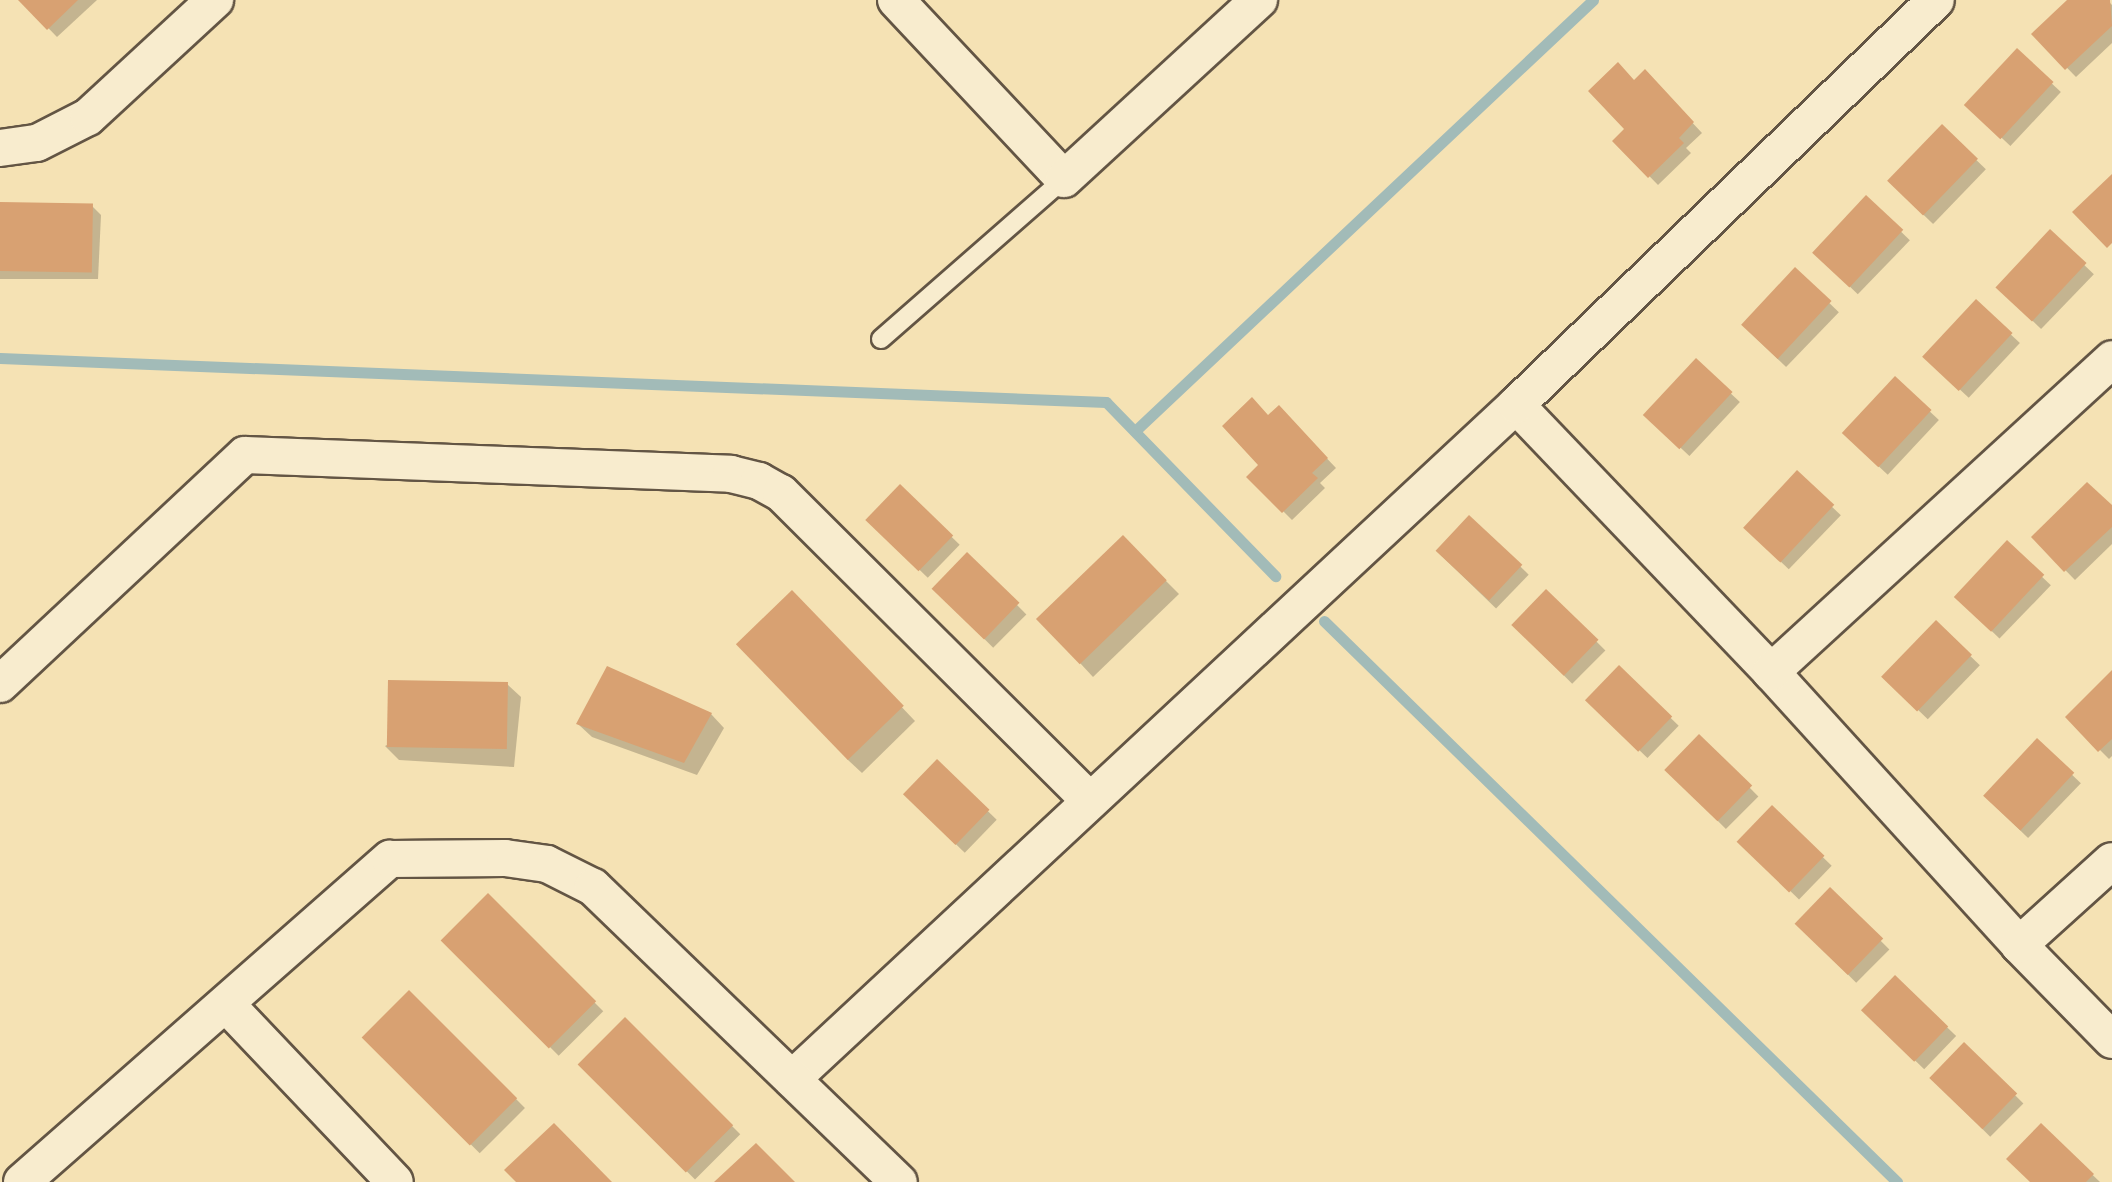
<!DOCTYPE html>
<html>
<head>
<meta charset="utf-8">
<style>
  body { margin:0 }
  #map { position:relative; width:2112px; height:1182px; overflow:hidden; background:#f5e2b4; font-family:"IM FELL Great Primer",serif }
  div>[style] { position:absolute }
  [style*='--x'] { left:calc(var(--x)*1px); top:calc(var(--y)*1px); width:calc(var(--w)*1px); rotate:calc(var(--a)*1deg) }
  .shadow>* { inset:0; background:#0003; transform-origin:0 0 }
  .stream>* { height:11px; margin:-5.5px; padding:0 5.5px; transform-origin:5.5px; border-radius:5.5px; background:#a2bbb8 }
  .building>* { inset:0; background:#d8a172; transform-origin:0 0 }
  .roads { filter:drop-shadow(2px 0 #635544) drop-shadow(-2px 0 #635544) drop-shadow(0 2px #635544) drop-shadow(0 -2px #635544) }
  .service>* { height:18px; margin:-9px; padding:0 9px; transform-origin:9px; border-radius:9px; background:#f8ecce }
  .minor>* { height:36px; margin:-18px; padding:0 18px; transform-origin:18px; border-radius:18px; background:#f8ecce }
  span { translate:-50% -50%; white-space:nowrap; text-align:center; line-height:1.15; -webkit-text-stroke:8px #f8ecce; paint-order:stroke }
</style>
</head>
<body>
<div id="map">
  <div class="shadow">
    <div style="clip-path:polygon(21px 0,97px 0,57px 37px)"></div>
    <div style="clip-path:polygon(2070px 0,2107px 0,2112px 5px,2112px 43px,2076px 77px,2034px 34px)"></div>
    <div style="left:2017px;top:51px;width:60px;height:74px;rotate:43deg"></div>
    <div style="clip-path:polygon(1645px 72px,1702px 133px,1686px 148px,1691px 153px,1658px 185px,1615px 141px,1627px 129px,1635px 82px)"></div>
    <div style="left:1942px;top:127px;width:61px;height:76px;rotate:44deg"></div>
    <div style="left:1866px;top:198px;width:61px;height:75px;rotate:44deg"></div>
    <div style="clip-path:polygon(0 204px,92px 206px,101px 215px,98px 279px,0 279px)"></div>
    <div style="left:2050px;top:232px;width:61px;height:76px;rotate:44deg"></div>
    <div style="left:1795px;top:270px;width:61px;height:76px;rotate:44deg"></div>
    <div style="left:1976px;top:302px;width:60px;height:75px;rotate:43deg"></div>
    <div style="left:1696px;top:361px;width:60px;height:74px;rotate:43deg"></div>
    <div style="left:1895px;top:379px;width:60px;height:75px;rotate:43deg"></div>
    <div style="clip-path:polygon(1279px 408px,1336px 468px,1320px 483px,1325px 488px,1292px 520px,1249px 477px,1261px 465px,1269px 418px)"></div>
    <div style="left:1797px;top:473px;width:61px;height:75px;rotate:44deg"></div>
    <div style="left:900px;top:487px;width:83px;height:46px;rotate:44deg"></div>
    <div style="clip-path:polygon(2112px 508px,2112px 544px,2075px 580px,2033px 537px)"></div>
    <div style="left:1469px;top:517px;width:83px;height:47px;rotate:44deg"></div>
    <div style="clip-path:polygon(1123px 538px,1179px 594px,1093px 677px,1080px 663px)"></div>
    <div style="left:2007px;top:543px;width:61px;height:74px;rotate:44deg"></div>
    <div style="left:967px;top:555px;width:84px;height:47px;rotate:45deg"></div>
    <div style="left:1546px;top:591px;width:84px;height:47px;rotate:45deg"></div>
    <div style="clip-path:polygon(792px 592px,915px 721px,862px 773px,848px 760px)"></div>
    <div style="left:1936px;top:623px;width:61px;height:75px;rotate:44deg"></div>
    <div style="left:1619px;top:668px;width:83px;height:45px;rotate:44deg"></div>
    <div style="clip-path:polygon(2112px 673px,2112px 756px,2109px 759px,2067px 717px)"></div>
    <div style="clip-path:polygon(507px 684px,521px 697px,514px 767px,399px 760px,385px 746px)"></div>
    <div style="clip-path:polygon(711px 714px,724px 728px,697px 775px,592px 737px,578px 724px)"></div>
    <div style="left:1699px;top:737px;width:84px;height:46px;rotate:45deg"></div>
    <div style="left:2037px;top:741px;width:61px;height:76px;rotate:44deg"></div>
    <div style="left:937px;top:762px;width:83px;height:46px;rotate:44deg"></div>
    <div style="left:1772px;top:808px;width:83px;height:47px;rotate:44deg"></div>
    <div style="left:1830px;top:890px;width:84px;height:47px;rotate:45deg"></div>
    <div style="left:488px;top:896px;width:163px;height:63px;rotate:45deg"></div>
    <div style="left:1895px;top:977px;width:85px;height:46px;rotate:44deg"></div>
    <div style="left:409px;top:992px;width:164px;height:64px;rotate:45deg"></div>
    <div style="left:625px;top:1019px;width:163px;height:64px;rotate:45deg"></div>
    <div style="left:1964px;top:1044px;width:84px;height:47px;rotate:45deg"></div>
    <div style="clip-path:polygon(2041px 1126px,2100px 1182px,2032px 1182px)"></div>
  </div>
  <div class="stream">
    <div style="--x:0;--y:358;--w:1107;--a:2.28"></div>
    <div style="--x:1106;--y:402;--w:243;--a:45.8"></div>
    <div style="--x:1135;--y:431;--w:629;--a:-43.26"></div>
    <div style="--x:1324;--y:621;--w:802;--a:44.39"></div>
  </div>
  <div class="building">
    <div style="clip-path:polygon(18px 0,78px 0,47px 30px)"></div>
    <div style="clip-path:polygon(2067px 0,2110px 0,2112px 26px,2065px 70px,2031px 34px)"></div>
    <div style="left:2017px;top:48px;width:50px;height:78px;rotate:43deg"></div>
    <div style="clip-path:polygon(1618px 62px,1634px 80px,1645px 69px,1694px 122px,1679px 138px,1684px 143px,1648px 178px,1612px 141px,1624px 129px,1588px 91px)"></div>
    <div style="left:1942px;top:124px;width:50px;height:79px;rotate:44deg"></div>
    <div style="clip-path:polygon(2112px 174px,2112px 243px,2107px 248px,2072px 212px)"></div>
    <div style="left:1866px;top:195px;width:51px;height:79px;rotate:43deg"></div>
    <div style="left:0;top:202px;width:93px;height:69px;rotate:1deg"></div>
    <div style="left:2050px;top:229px;width:50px;height:80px;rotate:43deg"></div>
    <div style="left:1795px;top:267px;width:50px;height:79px;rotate:43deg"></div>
    <div style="left:1976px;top:299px;width:50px;height:79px;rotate:43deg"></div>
    <div style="left:1696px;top:358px;width:50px;height:78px;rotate:43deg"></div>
    <div style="left:1895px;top:376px;width:50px;height:78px;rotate:43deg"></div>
    <div style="clip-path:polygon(1252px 397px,1268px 415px,1279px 405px,1328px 458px,1312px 473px,1318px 478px,1282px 513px,1246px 477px,1258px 465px,1222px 426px)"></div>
    <div style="left:1797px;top:470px;width:51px;height:79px;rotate:43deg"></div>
    <div style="clip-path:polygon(2087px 482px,2112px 505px,2112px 527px,2064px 572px,2031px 537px)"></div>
    <div style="left:900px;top:484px;width:74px;height:50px;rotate:44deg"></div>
    <div style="left:1469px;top:515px;width:73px;height:49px;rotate:43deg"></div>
    <div style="left:1123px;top:535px;width:63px;height:121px;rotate:46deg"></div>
    <div style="left:2007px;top:540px;width:51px;height:78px;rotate:43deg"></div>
    <div style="left:967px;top:552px;width:73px;height:51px;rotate:44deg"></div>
    <div style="left:1546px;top:589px;width:73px;height:50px;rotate:44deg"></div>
    <div style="left:792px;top:590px;width:161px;height:78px;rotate:46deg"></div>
    <div style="left:1936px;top:620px;width:50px;height:79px;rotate:44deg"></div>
    <div style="left:1619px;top:665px;width:74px;height:49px;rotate:44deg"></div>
    <div style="clip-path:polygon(607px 666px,712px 713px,684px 763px,576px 724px)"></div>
    <div style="clip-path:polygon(2112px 670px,2112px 739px,2098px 752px,2065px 717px)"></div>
    <div style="left:388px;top:680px;width:120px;height:67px;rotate:1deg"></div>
    <div style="left:1699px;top:734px;width:74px;height:50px;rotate:44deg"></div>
    <div style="left:2037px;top:738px;width:51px;height:79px;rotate:43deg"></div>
    <div style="left:937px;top:759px;width:73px;height:49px;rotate:44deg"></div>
    <div style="left:1772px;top:805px;width:73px;height:51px;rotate:44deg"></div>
    <div style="left:1830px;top:887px;width:74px;height:51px;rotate:44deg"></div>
    <div style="left:488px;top:893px;width:153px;height:67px;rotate:45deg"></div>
    <div style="left:1895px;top:975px;width:74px;height:49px;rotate:44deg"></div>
    <div style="left:409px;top:990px;width:153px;height:67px;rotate:45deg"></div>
    <div style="left:625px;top:1017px;width:153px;height:67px;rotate:45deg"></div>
    <div style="left:1964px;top:1042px;width:74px;height:50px;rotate:44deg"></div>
    <div style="clip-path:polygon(554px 1123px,612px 1182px,516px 1182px,504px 1170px)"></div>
    <div style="clip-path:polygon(2041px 1123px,2094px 1174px,2086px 1182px,2030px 1182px,2006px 1159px)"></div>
    <div style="clip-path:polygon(756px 1143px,795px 1182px,714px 1182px)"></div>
  </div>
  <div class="roads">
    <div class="service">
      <div style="--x:881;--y:339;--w:243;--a:-41.2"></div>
    </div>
    <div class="minor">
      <div style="--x:896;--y:0;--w:245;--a:46.8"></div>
      <div style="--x:1064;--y:179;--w:265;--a:-42.6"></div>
      <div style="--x:0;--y:148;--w:37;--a:-8"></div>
      <div style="--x:37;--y:143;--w:57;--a:-27"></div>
      <div style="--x:88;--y:117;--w:173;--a:-42.7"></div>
      <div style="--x:1516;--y:405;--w:369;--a:46.3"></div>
      <div style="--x:1771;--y:672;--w:369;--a:47.7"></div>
      <div style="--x:2019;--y:945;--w:133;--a:45.6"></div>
      <div style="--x:1771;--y:672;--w:463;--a:-42.5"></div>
      <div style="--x:0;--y:684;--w:335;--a:-43.1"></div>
      <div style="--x:245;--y:455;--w:486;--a:2.2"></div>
      <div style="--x:731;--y:474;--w:29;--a:14"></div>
      <div style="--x:759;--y:481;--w:25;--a:29"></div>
      <div style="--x:781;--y:493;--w:435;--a:44.9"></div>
      <div style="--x:2019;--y:945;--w:125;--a:-42.1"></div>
      <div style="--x:226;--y:1004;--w:245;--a:46.5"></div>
      <div style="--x:792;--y:1079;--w:989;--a:-42.95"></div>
      <div style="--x:1516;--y:405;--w:583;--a:-43.96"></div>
      <div style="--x:22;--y:1182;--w:490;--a:-41.3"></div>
      <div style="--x:390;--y:859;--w:115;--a:-0.5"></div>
      <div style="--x:505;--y:858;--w:42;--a:8.1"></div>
      <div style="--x:547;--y:864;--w:51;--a:26.6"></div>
      <div style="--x:593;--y:887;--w:425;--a:44"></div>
    </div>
  </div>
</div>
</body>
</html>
